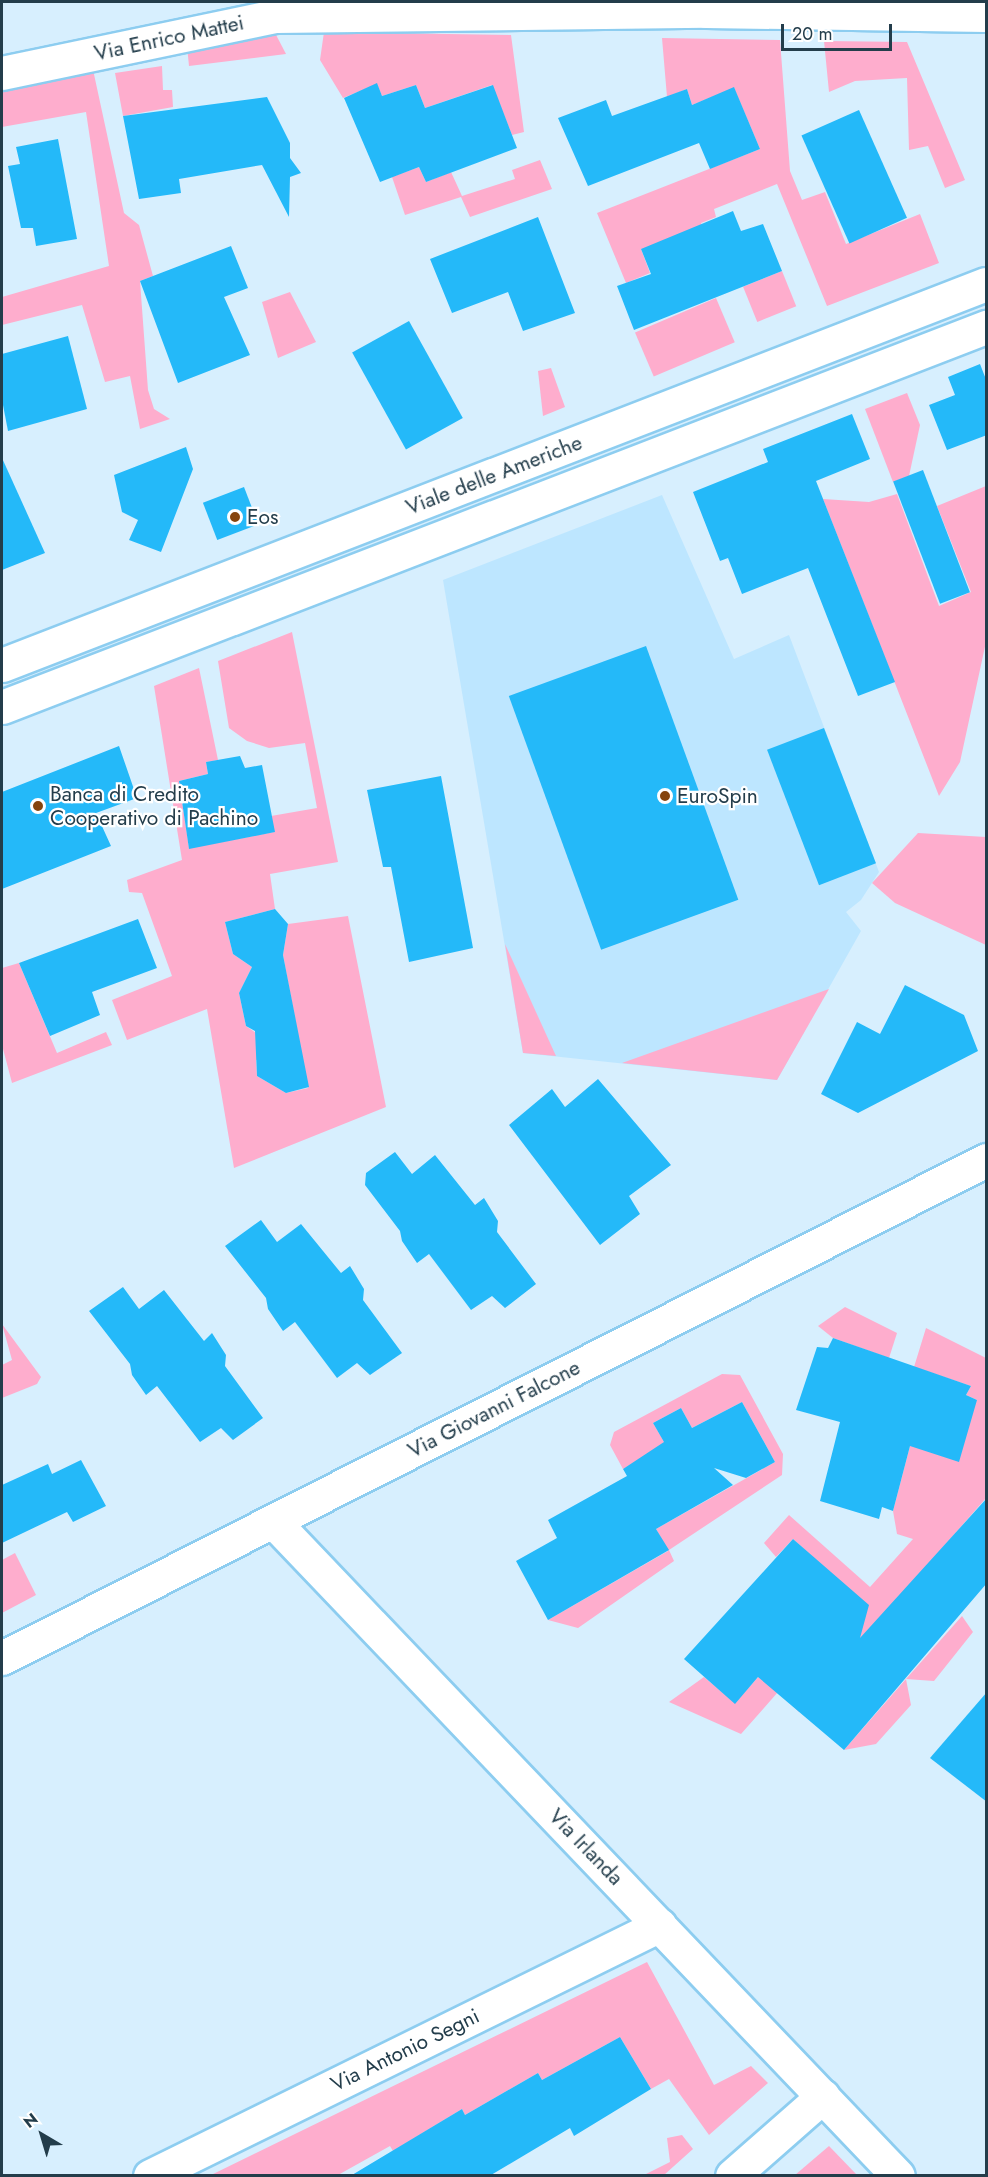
<!DOCTYPE html>
<html>
<head>
<meta charset="utf-8">
<style>
  body { margin:0 }
  #map { position:relative; width:988px; height:2177px; overflow:hidden; background:#d7effe; font-family:Jost,sans-serif }
  div>[style] { position:absolute }
  [style*='--x'] { left:calc(var(--x)*1px); top:calc(var(--y)*1px); width:calc(var(--w)*1px); rotate:calc(var(--a)*1deg) }
  .built>* { inset:0; background:#bde6ff }
  .green>* { inset:0; background:#feadcd; transform-origin:0 0 }
  .building>* { inset:0; background:#24b9f9; transform-origin:0 0 }
  .roads { filter:drop-shadow(2px 0 #8dcdf0) drop-shadow(-2px 0 #8dcdf0) drop-shadow(0 2px #8dcdf0) drop-shadow(0 -2px #8dcdf0) }
  .minor>* { height:33px; margin:-16.5px; padding:0 16.5px; transform-origin:16.5px; border-radius:16.5px; background:#fff }
  .primary>* { height:33px; margin:-16.5px; padding:0 16.5px; transform-origin:16.5px; border-radius:16.5px; background:#fff }
  .dots>* { width:16px; height:16px; translate:-50% -50%; box-sizing:border-box; border:3px solid #fff; border-radius:50% }
  span { translate:-50% -50%; white-space:nowrap; text-align:center; line-height:1.15; -webkit-text-stroke:4.5px #fff; paint-order:stroke }
  .street-label { font-size:21px; color:#233d4b }
  .poi-label { font-size:21px; color:#233d4b }
  .left { translate:0 -50%; text-align:left }
  .frame { position:absolute; inset:0; border:3px solid #233d4b; pointer-events:none }
  .north { position:absolute; left:12px; top:2105px; width:60px; height:60px; -webkit-text-stroke:4px #fff; paint-order:stroke; rotate:322deg; font-size:16px; font-weight:700; line-height:24px; text-align:center; color:#233d4b }
  .north::after { content:''; display:block; margin:auto; width:21px; height:27px; background:#233d4b; clip-path:polygon(50% 0,100% 100%,50% 72%,0 100%) }
  .scale { position:absolute; left:781px; top:24px; width:111px; height:27px; box-sizing:border-box; border:3px solid #233d4b; border-top:0; padding-left:8px; font-size:18px; line-height:21px; white-space:nowrap; color:#233d4b; -webkit-text-stroke:4px #fff; paint-order:stroke }
</style>
</head>
<body>
<div id="map">
  <div class="built">
    <div style="clip-path:polygon(662px 495px,734px 659px,789px 635px,879px 872px,861px 900px,846px 912px,861px 931px,777px 1080px,523px 1053px,443px 580px)"></div>
  </div>
  <div class="green">
    <div style="clip-path:polygon(274px 31px,286px 54px,189px 66px,187px 46px)"></div>
    <div style="clip-path:polygon(324px 32px,511px 35px,524px 132px,512px 135px,492px 85px,425px 108px,416px 85px,382px 96px,377px 84px,343px 98px,320px 60px)"></div>
    <div style="clip-path:polygon(662px 38px,780px 40px,790px 171px,802px 200px,825px 192px,846px 244px,920px 214px,939px 263px,827px 306px,777px 184px,714px 209px,716px 217px,701px 223px,710px 246px,641px 249px,650px 273px,626px 283px,597px 213px,760px 149px,734px 88px,692px 105px,687px 89px,667px 97px)"></div>
    <div style="clip-path:polygon(824px 41px,907px 42px,965px 180px,945px 188px,928px 146px,909px 150px,907px 78px,855px 81px,829px 92px)"></div>
    <div style="clip-path:polygon(92px 65px,124px 213px,139px 225px,153px 276px,140px 281px,148px 390px,154px 409px,170px 419px,140px 429px,130px 376px,105px 382px,82px 305px,2px 325px,2px 297px,109px 266px,86px 112px,2px 127px,2px 84px)"></div>
    <div style="clip-path:polygon(162px 66px,163px 90px,172px 90px,173px 107px,123px 116px,115px 73px)"></div>
    <div style="clip-path:polygon(540px 160px,552px 189px,470px 217px,461px 197px,405px 215px,392px 177px,419px 167px,426px 182px,451px 172px,462px 196px,515px 179px,512px 170px)"></div>
    <div style="left:782px;top:271px;width:38px;height:42px;rotate:68deg"></div>
    <div style="clip-path:polygon(290px 292px,316px 342px,278px 358px,262px 302px)"></div>
    <div style="left:716px;top:298px;width:48px;height:88px;rotate:67deg"></div>
    <div style="clip-path:polygon(551px 368px,565px 407px,543px 416px,538px 371px)"></div>
    <div style="clip-path:polygon(907px 393px,920px 425px,909px 476px,893px 482px,865px 409px)"></div>
    <div style="clip-path:polygon(986px 486px,986px 642px,960px 762px,939px 796px,823px 499px,869px 502px,897px 494px,939px 606px,971px 592px,937px 506px)"></div>
    <div style="clip-path:polygon(292px 632px,338px 862px,270px 874px,275px 909px,225px 922px,233px 954px,252px 967px,239px 993px,246px 1026px,272px 1044px,275px 1057px,256px 1060px,257px 1076px,286px 1093px,308px 1088px,283px 955px,288px 924px,348px 916px,386px 1107px,234px 1168px,207px 1009px,127px 1040px,112px 1000px,172px 976px,142px 893px,129px 892px,127px 880px,182px 860px,154px 686px,199px 668px,218px 760px,206px 762px,208px 774px,179px 781px,189px 848px,274px 832px,271px 816px,317px 808px,305px 743px,269px 748px,247px 741px,229px 728px,218px 661px)"></div>
    <div style="clip-path:polygon(918px 833px,986px 837px,986px 945px,895px 903px,872px 883px)"></div>
    <div style="clip-path:polygon(505px 944px,556px 1056px,523px 1053px)"></div>
    <div style="clip-path:polygon(19px 963px,57px 1053px,106px 1032px,112px 1045px,12px 1083px,2px 1045px,2px 968px)"></div>
    <div style="clip-path:polygon(829px 989px,777px 1080px,622px 1063px)"></div>
    <div style="clip-path:polygon(845px 1307px,897px 1333px,889px 1358px,833px 1338px,818px 1326px)"></div>
    <div style="clip-path:polygon(2px 1324px,41px 1377px,37px 1384px,2px 1398px,2px 1365px,12px 1360px)"></div>
    <div style="clip-path:polygon(926px 1328px,986px 1358px,986px 1498px,799px 1712px,778px 1692px,741px 1734px,669px 1702px,704px 1677px,735px 1703px,842px 1583px,793px 1539px,776px 1557px,764px 1543px,789px 1515px,870px 1587px,913px 1539px,897px 1534px,893px 1511px,910px 1446px,977px 1400px,966px 1395px,971px 1386px,914px 1367px)"></div>
    <div style="clip-path:polygon(722px 1374px,740px 1375px,783px 1454px,782px 1475px,669px 1550px,674px 1561px,578px 1628px,548px 1620px,668px 1551px,656px 1529px,775px 1462px,742px 1402px,692px 1428px,681px 1408px,653px 1423px,666px 1445px,623px 1469px,610px 1445px,614px 1432px)"></div>
    <div style="clip-path:polygon(15px 1553px,36px 1595px,2px 1613px,2px 1560px)"></div>
    <div style="clip-path:polygon(962px 1616px,973px 1632px,934px 1681px,906px 1679px,911px 1705px,876px 1744px,844px 1750px,906px 1679px)"></div>
    <div style="clip-path:polygon(647px 1962px,714px 2085px,751px 2066px,768px 2083px,709px 2135px,669px 2079px,651px 2089px,620px 2037px,542px 2080px,538px 2073px,465px 2115px,462px 2109px,393px 2151px,390px 2146px,338px 2175px,209px 2176px)"></div>
    <div style="clip-path:polygon(682px 2135px,693px 2149px,664px 2175px,644px 2175px,670px 2162px,667px 2138px)"></div>
    <div style="clip-path:polygon(829px 2146px,857px 2175px,795px 2175px)"></div>
  </div>
  <div class="building">
    <div style="clip-path:polygon(377px 83px,382px 96px,416px 85px,425px 108px,493px 85px,517px 148px,426px 182px,419px 167px,380px 182px,344px 98px)"></div>
    <div style="clip-path:polygon(734px 87px,760px 149px,710px 169px,699px 143px,588px 186px,558px 118px,606px 100px,612px 116px,687px 89px,692px 105px)"></div>
    <div style="clip-path:polygon(267px 97px,290px 143px,290px 158px,301px 173px,290px 177px,289px 217px,262px 165px,179px 179px,181px 193px,139px 199px,123px 116px)"></div>
    <div style="left:859px;top:110px;width:118px;height:63px;rotate:66deg"></div>
    <div style="clip-path:polygon(58px 139px,77px 239px,36px 246px,33px 228px,21px 228px,8px 166px,20px 164px,16px 147px)"></div>
    <div style="clip-path:polygon(733px 211px,741px 231px,763px 224px,782px 271px,634px 330px,617px 286px,651px 274px,641px 249px)"></div>
    <div style="clip-path:polygon(538px 217px,575px 313px,523px 331px,508px 292px,452px 313px,430px 259px)"></div>
    <div style="clip-path:polygon(231px 246px,248px 288px,224px 297px,250px 355px,178px 383px,140px 281px)"></div>
    <div style="left:409px;top:321px;width:111px;height:65px;rotate:61deg"></div>
    <div style="clip-path:polygon(68px 336px,87px 409px,8px 431px,2px 400px,2px 354px)"></div>
    <div style="clip-path:polygon(980px 364px,987px 382px,987px 435px,947px 450px,929px 405px,955px 395px,948px 377px)"></div>
    <div style="clip-path:polygon(852px 414px,870px 459px,816px 481px,895px 682px,858px 696px,808px 568px,742px 594px,728px 558px,720px 561px,693px 492px,768px 462px,763px 449px)"></div>
    <div style="clip-path:polygon(186px 447px,193px 469px,161px 552px,129px 540px,138px 520px,122px 512px,114px 475px)"></div>
    <div style="clip-path:polygon(2px 458px,45px 553px,2px 570px)"></div>
    <div style="left:923px;top:470px;width:131px;height:32px;rotate:69deg"></div>
    <div style="left:244px;top:487px;width:40px;height:44px;rotate:69deg"></div>
    <div style="left:646px;top:646px;width:270px;height:146px;rotate:70deg"></div>
    <div style="left:824px;top:728px;width:145px;height:61px;rotate:69deg"></div>
    <div style="clip-path:polygon(119px 746px,137px 798px,96px 813px,111px 846px,2px 889px,2px 792px)"></div>
    <div style="clip-path:polygon(240px 756px,245px 768px,262px 765px,275px 832px,189px 849px,179px 781px,208px 774px,206px 762px)"></div>
    <div style="clip-path:polygon(441px 776px,473px 948px,409px 962px,391px 867px,383px 867px,367px 790px)"></div>
    <div style="clip-path:polygon(275px 909px,288px 924px,283px 955px,309px 1087px,286px 1093px,257px 1076px,255px 1031px,246px 1026px,239px 993px,252px 967px,233px 954px,225px 922px)"></div>
    <div style="clip-path:polygon(138px 919px,157px 968px,92px 992px,100px 1015px,50px 1036px,19px 963px)"></div>
    <div style="clip-path:polygon(905px 985px,964px 1015px,978px 1051px,858px 1113px,821px 1094px,857px 1022px,880px 1034px)"></div>
    <div style="clip-path:polygon(598px 1079px,671px 1165px,629px 1196px,640px 1214px,600px 1245px,509px 1125px,552px 1089px,565px 1107px)"></div>
    <div style="clip-path:polygon(395px 1152px,412px 1174px,435px 1155px,475px 1205px,484px 1198px,498px 1221px,497px 1232px,536px 1284px,505px 1308px,492px 1296px,471px 1310px,429px 1254px,417px 1263px,402px 1241px,400px 1231px,365px 1185px,366px 1173px)"></div>
    <div style="clip-path:polygon(261px 1220px,277px 1242px,301px 1224px,341px 1273px,350px 1266px,364px 1289px,363px 1300px,402px 1353px,370px 1375px,357px 1363px,337px 1378px,295px 1322px,283px 1331px,268px 1309px,266px 1298px,225px 1246px)"></div>
    <div style="clip-path:polygon(123px 1287px,139px 1309px,164px 1290px,204px 1341px,212px 1333px,226px 1355px,225px 1366px,263px 1418px,233px 1440px,221px 1428px,200px 1442px,157px 1386px,146px 1395px,132px 1375px,130px 1364px,89px 1311px)"></div>
    <div style="clip-path:polygon(833px 1338px,971px 1386px,966px 1395px,977px 1400px,959px 1462px,910px 1446px,893px 1511px,882px 1507px,879px 1519px,820px 1501px,840px 1422px,796px 1410px,817px 1347px,828px 1348px)"></div>
    <div style="clip-path:polygon(742px 1402px,775px 1462px,746px 1478px,714px 1468px,733px 1485px,656px 1529px,669px 1550px,548px 1620px,516px 1561px,557px 1538px,548px 1520px,627px 1476px,623px 1469px,664px 1442px,653px 1423px,681px 1408px,692px 1428px)"></div>
    <div style="clip-path:polygon(81px 1460px,106px 1506px,73px 1522px,67px 1512px,2px 1543px,2px 1485px,48px 1464px,52px 1474px)"></div>
    <div style="clip-path:polygon(987px 1498px,987px 1583px,844px 1750px,758px 1677px,735px 1704px,684px 1659px,793px 1539px,869px 1605px,860px 1638px)"></div>
    <div style="clip-path:polygon(987px 1692px,987px 1802px,930px 1758px)"></div>
    <div style="clip-path:polygon(620px 2037px,651px 2089px,574px 2136px,570px 2128px,491px 2175px,352px 2175px,462px 2109px,465px 2115px,538px 2073px,542px 2080px)"></div>
  </div>
  <div class="roads">
    <div class="minor">
      <div style="--x:2;--y:73;--w:279;--a:-11.8"></div>
      <div style="--x:275;--y:16;--w:431;--a:-0.7"></div>
      <div style="--x:706;--y:11;--w:280;--a:0.8"></div>
      <div style="--x:273;--y:1521;--w:905;--a:46.34"></div>
      <div style="--x:2;--y:1658;--w:1103;--a:-26.84"></div>
      <div style="--x:150;--y:2176;--w:568;--a:-26.2"></div>
      <div style="--x:732;--y:2176;--w:121;--a:-41.3"></div>
    </div>
    <div class="primary">
      <div style="--x:2;--y:665;--w:1055;--a:-21.17"></div>
      <div style="--x:2;--y:707;--w:1055;--a:-21.12"></div>
    </div>
  </div>
  <div class="dots">
    <div style="left:235px;top:517px;background:#85440d"></div>
    <div style="left:665px;top:796px;background:#85440d"></div>
    <div style="left:38px;top:806px;background:#85440d"></div>
  </div>
  <div class="street-label">
    <span style="left:169px;top:38px;rotate:-12deg">Via Enrico Mattei</span>
    <span style="left:494px;top:475px;rotate:-21deg">Viale delle Americhe</span>
    <span style="left:494px;top:1409px;rotate:-27deg">Via Giovanni Falcone</span>
    <span style="left:586px;top:1847px;rotate:46deg">Via Irlanda</span>
    <span style="left:405px;top:2050px;rotate:-26deg">Via Antonio Segni</span>
  </div>
  <div class="poi-label">
    <span class="left" style="left:247px;top:517px">Eos</span>
    <span class="left" style="left:50px;top:806px">Banca di Credito<br>Cooperativo di Pachino</span>
    <span class="left" style="left:677px;top:796px">EuroSpin</span>
  </div>
  <div class="frame"></div>
  <div class="north">N</div>
  <div class="scale">20 m</div>
</div>
</body>
</html>
